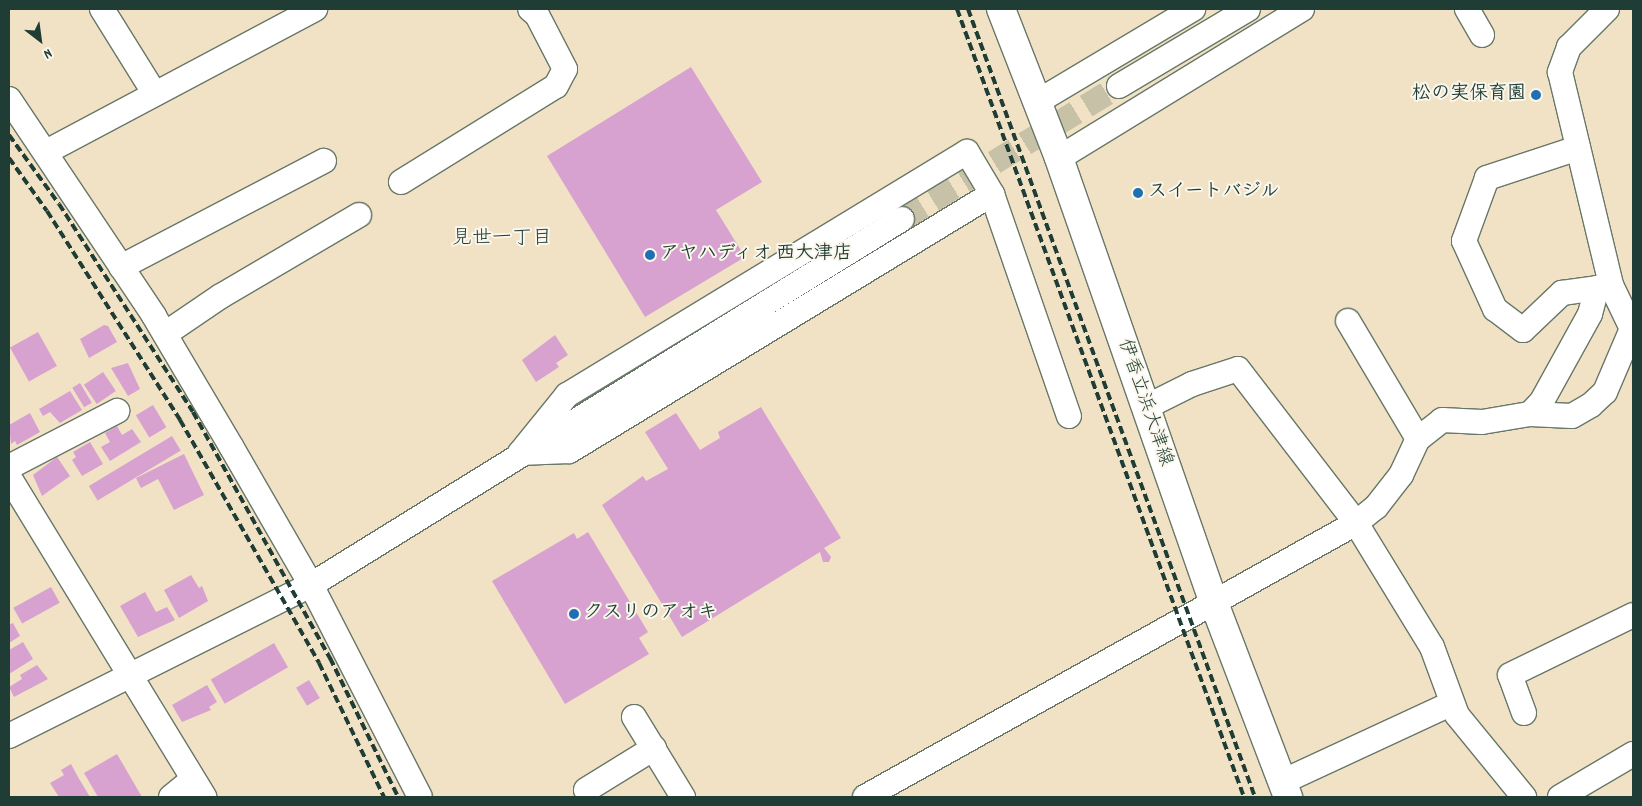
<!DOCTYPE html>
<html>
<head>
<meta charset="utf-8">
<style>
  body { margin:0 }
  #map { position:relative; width:1642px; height:806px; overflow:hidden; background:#f1e2c5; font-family:Dekko,"Klee One",sans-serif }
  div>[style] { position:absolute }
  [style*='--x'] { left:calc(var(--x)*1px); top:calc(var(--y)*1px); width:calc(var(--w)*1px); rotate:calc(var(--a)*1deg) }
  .building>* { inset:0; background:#d7a2cf; transform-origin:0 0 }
  .minor-tunnel>* { height:24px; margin-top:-12px; transform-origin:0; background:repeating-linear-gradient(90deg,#c7c1a8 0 24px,transparent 0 36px) }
  .roads { filter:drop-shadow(1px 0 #687767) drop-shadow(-1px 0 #687767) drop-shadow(0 1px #687767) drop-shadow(0 -1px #687767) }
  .minor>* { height:24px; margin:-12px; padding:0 12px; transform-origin:12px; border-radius:12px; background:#fff }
  .major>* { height:28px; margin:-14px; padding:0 14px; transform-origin:14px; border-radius:14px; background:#fff }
  .rail>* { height:4px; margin-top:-2px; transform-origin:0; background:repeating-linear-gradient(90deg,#1f3d34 0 8px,transparent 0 12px) }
  .dots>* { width:14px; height:14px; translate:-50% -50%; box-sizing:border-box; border:2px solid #fbf7ec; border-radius:50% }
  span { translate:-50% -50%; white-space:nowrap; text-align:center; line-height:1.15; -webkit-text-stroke:4px #fbf7ec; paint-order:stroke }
  .poi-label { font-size:19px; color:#1f3d34; font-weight:700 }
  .right { translate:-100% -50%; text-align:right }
  .left { translate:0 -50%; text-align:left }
  .street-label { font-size:19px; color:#1f3d34 }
  .neighbourhood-label { font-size:20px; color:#1f3d34 }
  .frame { position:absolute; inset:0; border:10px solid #1f3d34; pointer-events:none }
  .north { position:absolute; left:15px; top:15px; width:50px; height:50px; -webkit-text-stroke:4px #fbf7ec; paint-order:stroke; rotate:150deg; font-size:14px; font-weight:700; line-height:20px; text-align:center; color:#1f3d34 }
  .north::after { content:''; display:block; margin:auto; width:18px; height:22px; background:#1f3d34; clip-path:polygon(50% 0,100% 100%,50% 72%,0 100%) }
</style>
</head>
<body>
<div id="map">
  <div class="building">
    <div style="clip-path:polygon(691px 67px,762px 182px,716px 210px,745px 257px,645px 317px,547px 156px)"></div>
    <div style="clip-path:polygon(104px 325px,108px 326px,117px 342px,89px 358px,80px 339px)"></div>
    <div style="left:38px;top:332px;width:39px;height:32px;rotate:61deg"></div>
    <div style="clip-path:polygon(555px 335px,568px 355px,556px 363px,559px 367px,536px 382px,522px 360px)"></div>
    <div style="clip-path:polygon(128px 363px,140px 389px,128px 396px,111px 368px)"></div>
    <div style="left:103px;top:372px;width:23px;height:23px;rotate:56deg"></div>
    <div style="left:80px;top:383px;width:23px;height:9px;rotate:59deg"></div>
    <div style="clip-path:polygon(70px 391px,82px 410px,60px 423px,50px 412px,43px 416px,39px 409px)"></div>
    <div style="left:153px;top:405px;width:26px;height:20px;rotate:59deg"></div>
    <div style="clip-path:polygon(761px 407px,841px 538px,824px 548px,831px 557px,829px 562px,823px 562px,820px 552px,682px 637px,602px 505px,643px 476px,646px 481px,668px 469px,645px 432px,676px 413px,700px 450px,720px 438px,718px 432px)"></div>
    <div style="clip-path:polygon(30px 413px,40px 432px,17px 445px,15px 441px,11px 444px,9px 425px)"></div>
    <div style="clip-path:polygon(117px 426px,122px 435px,132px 429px,141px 442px,110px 461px,101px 447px,110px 442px,105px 433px)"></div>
    <div style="left:172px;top:436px;width:17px;height:97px;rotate:59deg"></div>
    <div style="clip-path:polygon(90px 442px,103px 464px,82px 476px,72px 460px,76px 457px,73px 452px)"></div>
    <div style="clip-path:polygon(184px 454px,204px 495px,174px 510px,158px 479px,141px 488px,136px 478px)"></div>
    <div style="clip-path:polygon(57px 457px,70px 476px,42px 496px,33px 475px)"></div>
    <div style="clip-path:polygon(588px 532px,648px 632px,639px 638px,649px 654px,565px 704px,492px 581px,574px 533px,577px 539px)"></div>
    <div style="clip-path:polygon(191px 575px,199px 588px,202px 586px,208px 601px,179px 618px,164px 590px)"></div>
    <div style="left:51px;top:587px;width:18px;height:43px;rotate:61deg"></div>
    <div style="clip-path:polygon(145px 592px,156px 612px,167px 607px,175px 620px,138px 637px,120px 606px)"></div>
    <div style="clip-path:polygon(13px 623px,20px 636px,9px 643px,9px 625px)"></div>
    <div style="clip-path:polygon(23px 642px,33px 659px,9px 674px,9px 650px)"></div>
    <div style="left:274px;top:643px;width:28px;height:73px;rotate:60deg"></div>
    <div style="clip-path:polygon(37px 665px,48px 679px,14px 697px,9px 687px,22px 679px,20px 675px)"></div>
    <div style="left:309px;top:680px;width:21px;height:15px;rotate:59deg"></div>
    <div style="clip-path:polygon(207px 685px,217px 702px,209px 707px,211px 710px,182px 722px,172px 705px)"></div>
    <div style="clip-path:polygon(117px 754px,142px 797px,98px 797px,84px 773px)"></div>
    <div style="clip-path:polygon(71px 764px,78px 777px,90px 797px,59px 797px,50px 783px,64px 775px,61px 770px)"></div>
  </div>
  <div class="minor-tunnel">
    <div style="--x:902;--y:219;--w:255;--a:-31.5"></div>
  </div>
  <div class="roads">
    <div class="minor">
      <div style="--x:102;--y:9;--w:100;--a:58.1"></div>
      <div style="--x:1467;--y:9;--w:30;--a:60"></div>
      <div style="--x:1607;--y:9;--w:54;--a:135"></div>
      <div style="--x:1569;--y:47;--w:27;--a:110"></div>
      <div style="--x:1560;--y:72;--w:219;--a:76.5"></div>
      <div style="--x:1611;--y:285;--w:51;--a:64.4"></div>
      <div style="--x:1119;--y:86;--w:150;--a:-30.8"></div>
      <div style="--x:9;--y:99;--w:261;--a:56.2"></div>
      <div style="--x:154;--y:316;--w:153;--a:59.4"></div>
      <div style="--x:232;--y:448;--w:158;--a:60"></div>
      <div style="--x:311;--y:585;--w:238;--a:62.8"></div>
      <div style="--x:1037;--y:102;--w:182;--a:-30.8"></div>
      <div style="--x:1578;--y:148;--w:96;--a:161.8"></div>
      <div style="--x:1487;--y:178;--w:67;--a:110.1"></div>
      <div style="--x:1464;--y:241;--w:75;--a:65.5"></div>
      <div style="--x:1495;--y:309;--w:35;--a:37"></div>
      <div style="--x:1523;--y:330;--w:54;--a:-43.5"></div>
      <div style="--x:1562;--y:293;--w:35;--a:-8"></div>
      <div style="--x:46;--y:152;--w:305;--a:-28"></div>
      <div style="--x:967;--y:152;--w:49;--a:59.2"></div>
      <div style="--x:992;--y:194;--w:495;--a:148.7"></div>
      <div style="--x:569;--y:451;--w:49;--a:177.7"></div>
      <div style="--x:520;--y:453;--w:75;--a:-51"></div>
      <div style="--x:567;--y:395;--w:468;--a:-31.3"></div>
      <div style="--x:1059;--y:158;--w:285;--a:-31.5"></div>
      <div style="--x:401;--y:182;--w:182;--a:-31.8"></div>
      <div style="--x:556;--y:86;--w:19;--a:-62"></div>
      <div style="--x:565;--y:69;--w:61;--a:-117.4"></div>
      <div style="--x:537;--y:15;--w:9;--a:-139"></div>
      <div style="--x:992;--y:194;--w:235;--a:70.9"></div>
      <div style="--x:121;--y:267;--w:229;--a:-27.6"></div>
      <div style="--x:1348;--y:321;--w:137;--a:59.3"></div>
      <div style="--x:165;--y:334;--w:68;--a:-34.2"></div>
      <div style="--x:221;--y:296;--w:160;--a:-30.4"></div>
      <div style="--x:1146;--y:407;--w:51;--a:-26.6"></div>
      <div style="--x:1192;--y:384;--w:48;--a:-18.1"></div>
      <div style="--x:1238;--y:369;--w:194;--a:52.5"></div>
      <div style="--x:1356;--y:523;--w:145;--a:58.5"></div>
      <div style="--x:1432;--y:647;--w:72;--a:69.8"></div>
      <div style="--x:1457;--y:715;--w:106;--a:50.7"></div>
      <div style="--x:1530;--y:414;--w:42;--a:2.7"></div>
      <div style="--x:1572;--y:416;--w:22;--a:-30"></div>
      <div style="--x:1591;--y:405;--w:19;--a:-43"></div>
      <div style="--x:1605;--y:392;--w:66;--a:-66.9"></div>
      <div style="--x:9;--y:467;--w:122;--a:-27.4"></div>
      <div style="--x:9;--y:477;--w:375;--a:58.6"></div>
      <div style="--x:1524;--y:713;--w:40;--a:-110.2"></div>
      <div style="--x:1510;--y:675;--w:137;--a:-26"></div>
      <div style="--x:634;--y:717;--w:94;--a:58.5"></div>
      <div style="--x:9;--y:736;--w:338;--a:-26.6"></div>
      <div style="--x:311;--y:585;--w:695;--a:-31.77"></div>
      <div style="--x:1282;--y:782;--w:187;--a:-24.9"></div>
      <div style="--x:586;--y:790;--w:80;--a:-31.7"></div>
      <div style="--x:171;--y:797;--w:28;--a:-39"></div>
      <div style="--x:865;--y:797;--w:562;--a:-29.16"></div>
      <div style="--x:1356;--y:523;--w:26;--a:-39"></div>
      <div style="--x:1376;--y:507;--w:41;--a:-52"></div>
      <div style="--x:1401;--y:475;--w:40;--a:-65"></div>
      <div style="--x:1418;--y:439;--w:31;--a:-38"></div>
      <div style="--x:1442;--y:420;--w:40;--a:2.9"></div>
      <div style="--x:1482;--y:422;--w:49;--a:-9.5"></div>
      <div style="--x:1530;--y:414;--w:18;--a:-47"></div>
      <div style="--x:1542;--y:401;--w:99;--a:-61.1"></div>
      <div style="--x:1590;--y:314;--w:27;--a:-75"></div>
      <div style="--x:1597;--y:288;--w:14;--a:-12"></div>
      <div style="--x:1560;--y:797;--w:85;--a:-30.5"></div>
    </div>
    <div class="major">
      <div style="--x:1001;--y:9;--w:160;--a:68.7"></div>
      <div style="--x:1059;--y:158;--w:471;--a:70.8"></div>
      <div style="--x:1214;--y:603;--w:208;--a:69.1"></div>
    </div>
  </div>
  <div class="rail">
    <div style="--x:957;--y:9;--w:839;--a:69.99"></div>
    <div style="--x:968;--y:9;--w:839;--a:69.99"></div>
    <div style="--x:9;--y:135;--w:85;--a:54.1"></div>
    <div style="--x:59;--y:204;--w:247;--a:57.2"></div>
    <div style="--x:193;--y:412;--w:282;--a:60.9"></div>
    <div style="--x:330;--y:658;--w:155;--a:63.9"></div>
    <div style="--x:9;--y:158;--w:65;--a:54.4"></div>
    <div style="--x:47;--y:211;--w:248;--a:57.5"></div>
    <div style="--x:180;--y:420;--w:280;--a:60.2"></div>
    <div style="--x:319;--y:663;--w:149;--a:64.1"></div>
  </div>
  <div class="dots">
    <div style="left:1536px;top:95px;background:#1f6fb2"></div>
    <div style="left:1138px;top:193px;background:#1f6fb2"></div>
    <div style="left:650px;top:255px;background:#1f6fb2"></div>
    <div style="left:574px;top:614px;background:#1f6fb2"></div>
  </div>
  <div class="poi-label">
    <span class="right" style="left:1526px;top:95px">松の実保育園</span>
    <span class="left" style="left:1148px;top:193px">スイートバジル</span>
    <span class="left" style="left:660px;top:255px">アヤハディオ 西大津店</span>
    <span class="left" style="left:584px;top:614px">クスリのアオキ</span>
  </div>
  <div class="street-label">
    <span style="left:1144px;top:403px;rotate:71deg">伊香立浜大津線</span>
  </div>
  <div class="neighbourhood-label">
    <span style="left:502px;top:239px">見世一丁目</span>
  </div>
  <div class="frame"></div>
  <div class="north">N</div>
</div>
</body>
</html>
